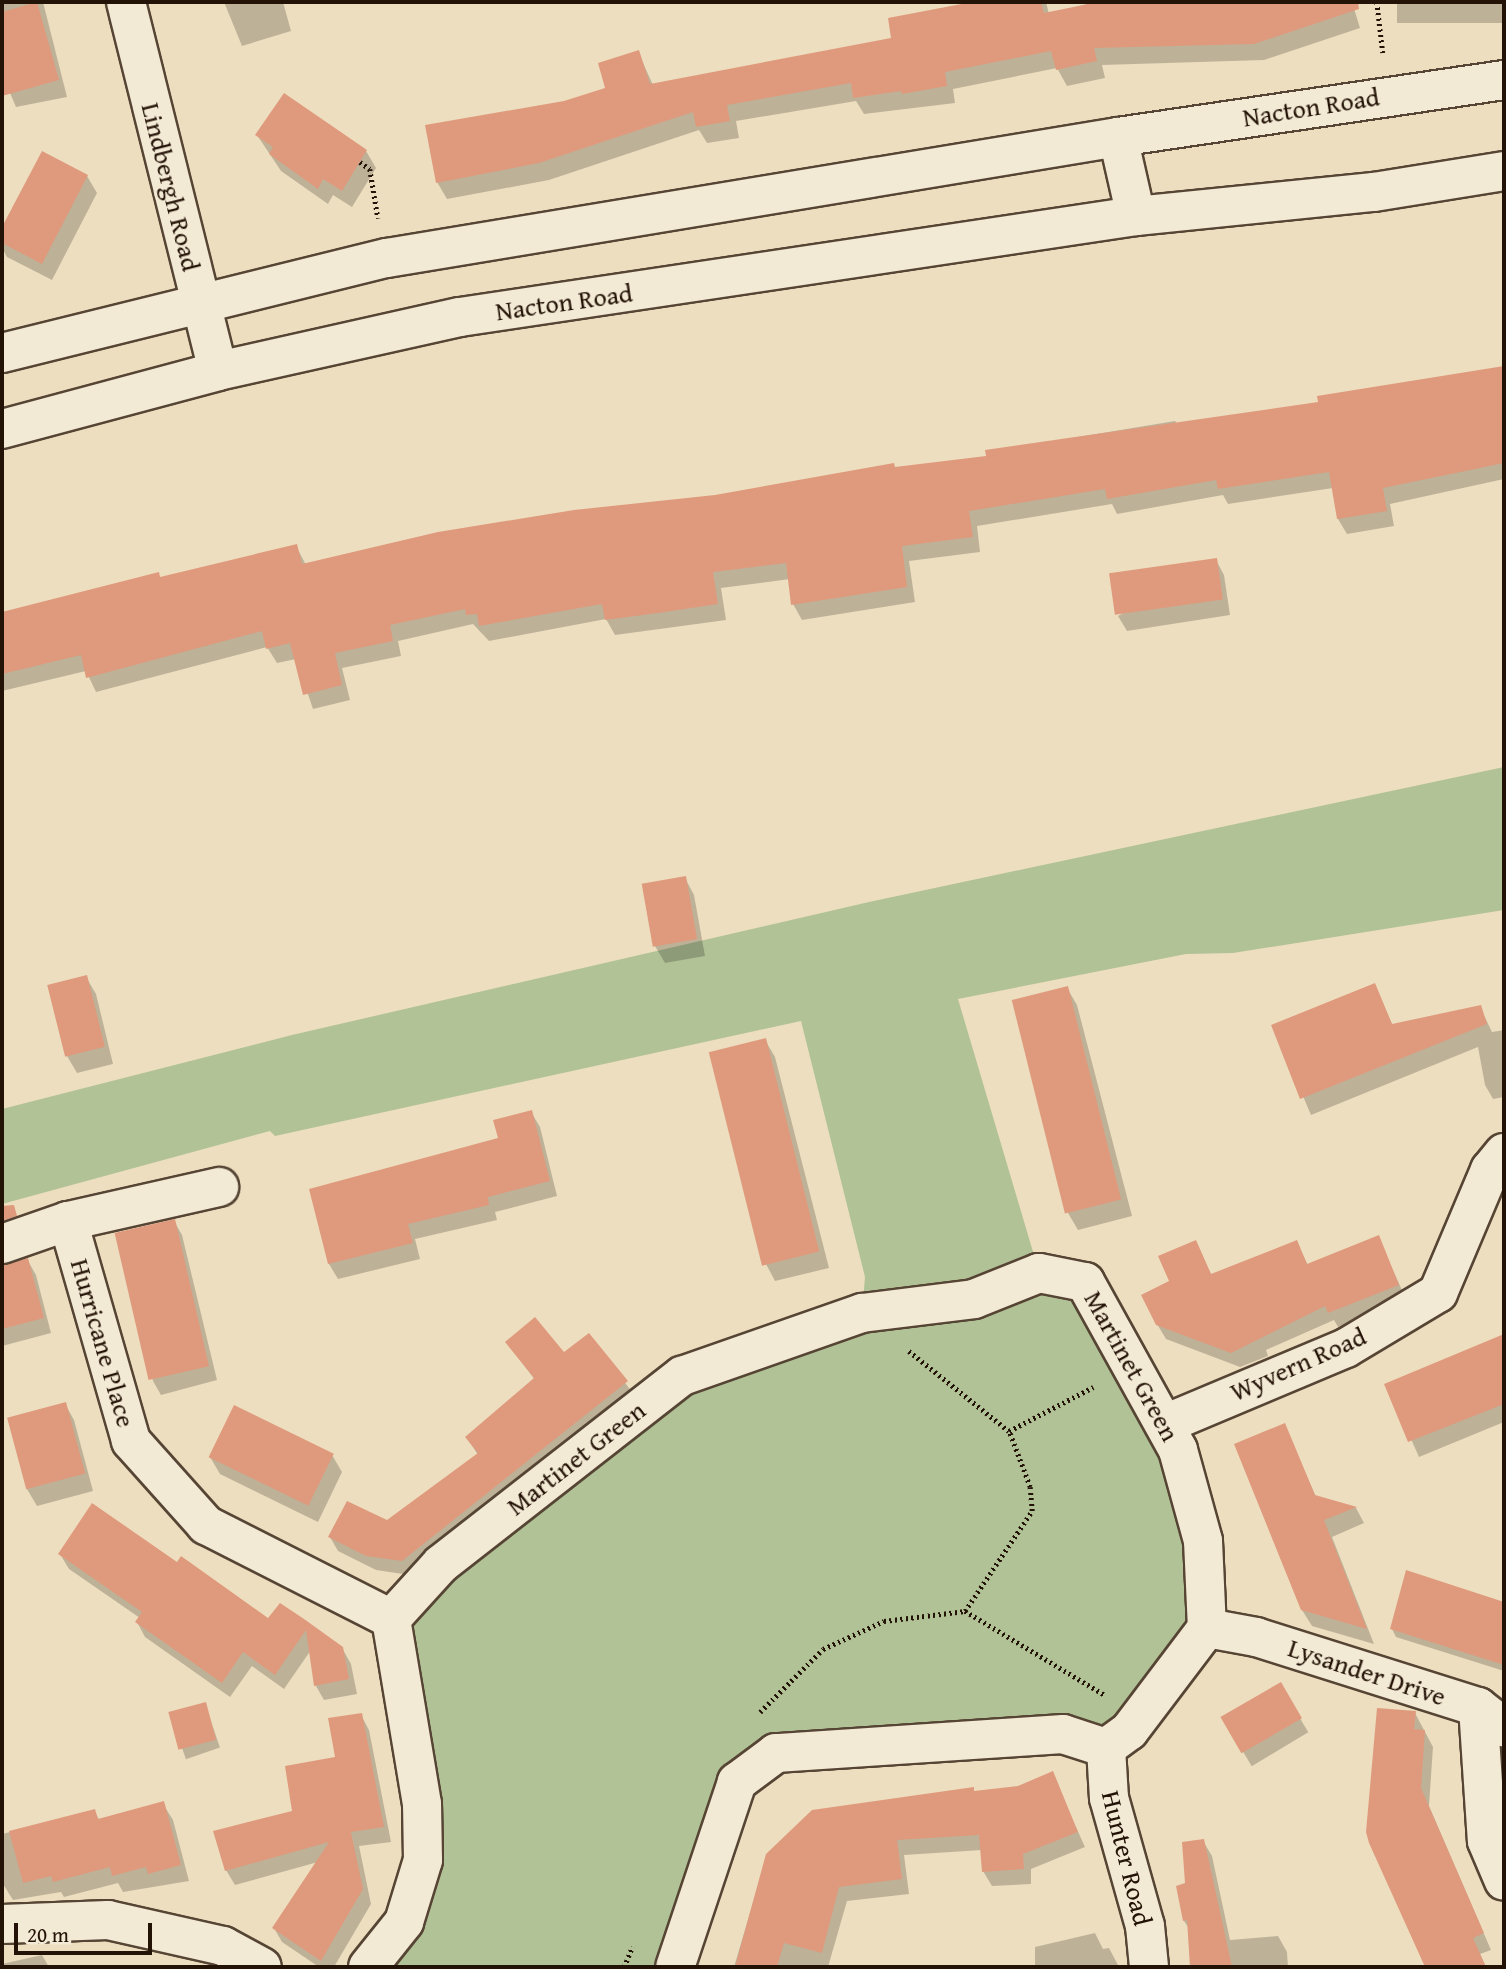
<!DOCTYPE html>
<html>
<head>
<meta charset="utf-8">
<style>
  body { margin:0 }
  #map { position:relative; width:1506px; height:1969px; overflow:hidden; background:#eddebf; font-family:"Gentium Book Plus",serif }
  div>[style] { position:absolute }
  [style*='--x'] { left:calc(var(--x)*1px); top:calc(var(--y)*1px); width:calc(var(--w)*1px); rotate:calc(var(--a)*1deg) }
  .green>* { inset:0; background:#b2c297 }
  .shadow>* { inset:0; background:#0003; transform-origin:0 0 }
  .building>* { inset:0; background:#df9a7d; transform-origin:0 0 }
  .path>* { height:4.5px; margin-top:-2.25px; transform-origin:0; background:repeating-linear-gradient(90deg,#231206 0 2px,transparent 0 5.5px) }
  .roads { filter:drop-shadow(2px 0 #564534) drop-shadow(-2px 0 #564534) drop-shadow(0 2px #564534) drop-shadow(0 -2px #564534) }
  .minor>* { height:38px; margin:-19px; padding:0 19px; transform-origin:19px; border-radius:19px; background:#f3ead5 }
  span { translate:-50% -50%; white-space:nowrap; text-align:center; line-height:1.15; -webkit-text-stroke:6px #f3ead5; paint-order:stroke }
  .street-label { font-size:26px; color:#231206 }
  .frame { position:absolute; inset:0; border:4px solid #231206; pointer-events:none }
  .scale { position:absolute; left:14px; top:1923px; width:138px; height:32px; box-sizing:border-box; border:4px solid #231206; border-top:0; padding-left:9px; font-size:21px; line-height:24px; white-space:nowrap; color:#231206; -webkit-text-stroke:5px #f3ead5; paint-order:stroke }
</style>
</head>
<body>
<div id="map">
  <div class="green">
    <div style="clip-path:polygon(1504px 767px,1504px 910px,1233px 953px,1186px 954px,958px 999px,1039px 1272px,1085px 1282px,1165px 1424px,1207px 1628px,1129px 1731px,776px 1753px,737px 1782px,675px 1967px,368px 1967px,423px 1860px,391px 1619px,682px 1376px,862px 1313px,865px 1277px,801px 1021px,275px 1136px,270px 1131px,2px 1204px,2px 1109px,292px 1035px,869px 902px)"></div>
  </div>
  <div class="shadow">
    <div style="clip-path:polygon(2px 2px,43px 2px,67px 97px,16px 107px,2px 74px)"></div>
    <div style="clip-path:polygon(224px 2px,283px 2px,291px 31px,242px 46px)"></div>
    <div style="clip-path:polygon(982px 2px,1046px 2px,1049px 14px,1095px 2px,1352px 2px,1360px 28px,1264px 60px,1102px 65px,1105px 78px,1067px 86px,1057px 68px,953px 89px,955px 103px,864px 114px,856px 101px,736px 121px,739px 138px,707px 143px,699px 130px,549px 180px,447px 199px,437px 182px,564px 103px,608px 89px,638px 52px,653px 85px,893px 39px,890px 19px)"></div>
    <div style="left:1397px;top:2px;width:107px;height:21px"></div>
    <div style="clip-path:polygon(257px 135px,366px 151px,376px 168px,352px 207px,333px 195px,328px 204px,281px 171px)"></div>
    <div style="clip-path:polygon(43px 154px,87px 176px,97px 193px,52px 280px,7px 257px,2px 248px,2px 231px)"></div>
    <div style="clip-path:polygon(1504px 368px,1504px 479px,1390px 504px,1394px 526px,1347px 534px,1338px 519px,1333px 488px,1228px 504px,1223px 495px,1117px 514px,1112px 504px,977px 526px,980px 552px,909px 561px,915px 602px,802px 620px,793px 604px,790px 579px,721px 588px,726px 620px,667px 628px,615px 635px,606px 619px,489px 641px,473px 624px,398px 641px,401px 656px,342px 668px,350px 700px,313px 709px,296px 659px,277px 663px,267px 647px,96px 692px,86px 671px,2px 691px,2px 613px,158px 574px,161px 579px,296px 546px,306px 565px,715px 496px,988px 457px,987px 452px,1175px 421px,1178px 425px,1320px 403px,1319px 398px)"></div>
    <div style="clip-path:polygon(1216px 560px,1224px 575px,1230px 615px,1127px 631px,1118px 616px)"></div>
    <div style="clip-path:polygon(685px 878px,694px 895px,705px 956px,665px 963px,655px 946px)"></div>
    <div style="clip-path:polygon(86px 977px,96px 994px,113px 1064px,77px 1073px,67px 1056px)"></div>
    <div style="clip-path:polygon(1374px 985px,1393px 1026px,1480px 1007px,1492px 1032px,1504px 1030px,1504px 1097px,1493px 1099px,1485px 1085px,1478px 1047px,1311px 1115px,1273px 1026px)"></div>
    <div style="clip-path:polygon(1067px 988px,1077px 1005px,1132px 1216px,1078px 1230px,1068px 1213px)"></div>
    <div style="clip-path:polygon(765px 1040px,775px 1057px,829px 1268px,775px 1281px,766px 1264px)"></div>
    <div style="clip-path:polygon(531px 1112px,540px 1127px,557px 1196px,495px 1212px,497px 1220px,415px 1239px,420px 1259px,338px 1279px,329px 1264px,311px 1190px,500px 1140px)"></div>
    <div style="clip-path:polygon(174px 1221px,182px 1235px,217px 1380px,161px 1395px,153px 1381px,117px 1234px)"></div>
    <div style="clip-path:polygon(1378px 1237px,1406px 1299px,1338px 1327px,1334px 1320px,1266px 1350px,1268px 1356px,1240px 1367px,1166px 1339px,1157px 1324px,1171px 1282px,1195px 1242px,1212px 1276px,1296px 1242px,1308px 1265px)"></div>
    <div style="clip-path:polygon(28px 1261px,36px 1275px,51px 1333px,2px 1346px,2px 1267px)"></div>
    <div style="clip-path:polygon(589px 1335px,635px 1396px,410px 1575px,376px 1570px,338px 1551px,330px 1537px,388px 1522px,478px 1455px,467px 1438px,535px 1380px,507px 1342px,564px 1355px)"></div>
    <div style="clip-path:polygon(1504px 1336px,1504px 1422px,1419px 1457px,1387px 1385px)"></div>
    <div style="clip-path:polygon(65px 1404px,74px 1420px,93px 1491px,37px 1506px,27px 1489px)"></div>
    <div style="clip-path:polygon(1284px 1425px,1316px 1497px,1356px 1508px,1364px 1523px,1332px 1537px,1374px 1644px,1312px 1626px,1302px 1610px)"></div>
    <div style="clip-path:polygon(332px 1455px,342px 1472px,318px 1522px,220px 1474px,210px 1457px)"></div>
    <div style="clip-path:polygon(60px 1554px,178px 1564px,269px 1621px,280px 1605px,342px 1648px,351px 1664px,357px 1694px,324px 1700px,316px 1686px,311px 1650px,284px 1689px,252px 1666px,230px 1697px,145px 1637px,137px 1622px,140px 1618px,69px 1569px)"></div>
    <div style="clip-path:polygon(1407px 1572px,1504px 1603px,1504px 1671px,1396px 1637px,1392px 1629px)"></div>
    <div style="left:1280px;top:1685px;width:55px;height:66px;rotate:59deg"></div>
    <div style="left:205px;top:1704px;width:46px;height:36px;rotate:71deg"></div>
    <div style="clip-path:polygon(1415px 1713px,1433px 1747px,1429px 1806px,1491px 1950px,1480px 1954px,1486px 1967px,1428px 1967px,1368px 1832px)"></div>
    <div style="clip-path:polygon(361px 1715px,369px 1730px,391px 1842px,359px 1846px,371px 1904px,334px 1967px,319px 1967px,282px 1942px,274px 1928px,318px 1862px,235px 1885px,226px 1870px,294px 1812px,337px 1759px)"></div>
    <div style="clip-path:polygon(1052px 1774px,1085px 1847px,1031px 1869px,1031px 1884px,992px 1886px,983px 1871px,982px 1850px,904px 1855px,909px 1894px,847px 1901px,828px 1967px,734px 1967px,767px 1855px,973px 1789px,975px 1793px,1019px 1788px)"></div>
    <div style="clip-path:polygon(163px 1804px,173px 1820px,189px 1881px,123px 1892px,118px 1883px,64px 1897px,61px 1892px,13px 1900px,3px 1884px,2px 1834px,94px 1811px,100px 1821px)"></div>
    <div style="clip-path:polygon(1203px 1841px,1212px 1856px,1230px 1940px,1278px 1936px,1287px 1952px,1288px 1967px,1192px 1967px,1190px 1930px,1184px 1921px,1187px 1884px)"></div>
    <div style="clip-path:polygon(1095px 1933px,1103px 1949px,1109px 1948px,1119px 1967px,1035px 1967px,1035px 1947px)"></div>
    <div style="clip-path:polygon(42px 1955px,49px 1967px,2px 1967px,2px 1964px)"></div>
  </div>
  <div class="building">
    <div style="clip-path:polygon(37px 2px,59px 80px,2px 96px,2px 12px)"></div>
    <div style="clip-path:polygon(972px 2px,1041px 2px,1044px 13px,1098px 2px,1358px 2px,1359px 9px,1254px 44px,1094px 48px,1097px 61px,1056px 70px,1051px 51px,945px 72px,947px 86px,902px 94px,901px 91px,853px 98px,851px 83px,727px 105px,730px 121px,696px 127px,693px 112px,539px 163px,436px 183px,425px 125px,564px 101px,605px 88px,598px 63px,639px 50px,650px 84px,891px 38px,888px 18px)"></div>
    <div style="clip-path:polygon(284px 93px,367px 150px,342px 191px,323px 179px,318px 189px,269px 154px,273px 147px,255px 135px)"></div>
    <div style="clip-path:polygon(42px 151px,88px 175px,42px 264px,2px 243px,2px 227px)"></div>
    <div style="clip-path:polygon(1504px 366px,1504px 463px,1383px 488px,1387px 511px,1337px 519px,1329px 472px,1218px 489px,1216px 480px,1107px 499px,1105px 489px,969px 511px,973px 537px,902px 546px,907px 587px,791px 605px,786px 563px,713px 572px,718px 604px,658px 613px,605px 620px,602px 604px,479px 626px,477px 614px,466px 615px,465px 609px,390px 625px,393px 641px,335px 653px,342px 685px,303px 695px,290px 643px,266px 649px,262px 631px,86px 678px,81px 655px,2px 674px,2px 612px,159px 572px,160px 577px,297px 544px,302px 564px,438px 532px,574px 510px,715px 495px,894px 463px,895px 467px,986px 456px,985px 450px,1318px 402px,1317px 396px)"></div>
    <div style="left:1217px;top:558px;width:42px;height:109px;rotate:82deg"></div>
    <div style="left:686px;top:876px;width:64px;height:45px;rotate:80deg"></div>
    <div style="left:87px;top:975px;width:74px;height:41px;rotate:76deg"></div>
    <div style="clip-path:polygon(1375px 983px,1392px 1024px,1481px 1005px,1487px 1024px,1300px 1099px,1271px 1025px)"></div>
    <div style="left:1068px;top:986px;width:220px;height:58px;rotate:76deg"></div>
    <div style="left:766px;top:1038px;width:220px;height:59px;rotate:76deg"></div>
    <div style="clip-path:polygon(532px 1110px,550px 1181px,488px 1197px,489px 1205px,408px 1224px,413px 1243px,328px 1264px,309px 1189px,498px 1138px,493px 1120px)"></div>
    <div style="clip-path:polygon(14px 1205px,17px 1216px,2px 1221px,2px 1206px)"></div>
    <div style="left:175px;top:1219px;width:151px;height:62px;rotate:77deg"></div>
    <div style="clip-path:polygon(1379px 1235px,1399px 1285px,1328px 1313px,1325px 1306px,1231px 1353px,1156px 1325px,1141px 1295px,1169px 1281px,1158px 1256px,1196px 1240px,1211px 1274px,1297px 1240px,1307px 1264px)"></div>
    <div style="clip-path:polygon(28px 1258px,44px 1318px,2px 1329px,2px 1265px)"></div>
    <div style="clip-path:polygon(535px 1317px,564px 1352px,589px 1333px,628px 1381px,402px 1561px,366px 1556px,328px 1537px,347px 1501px,387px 1520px,478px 1453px,465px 1437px,534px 1378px,505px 1342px)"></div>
    <div style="clip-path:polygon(1504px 1334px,1504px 1404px,1408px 1442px,1384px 1384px)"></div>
    <div style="left:66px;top:1402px;width:74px;height:61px;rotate:75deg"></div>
    <div style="left:234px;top:1405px;width:111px;height:58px;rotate:26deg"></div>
    <div style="clip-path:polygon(1285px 1423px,1315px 1495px,1357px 1507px,1324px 1520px,1367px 1629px,1301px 1610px,1234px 1444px)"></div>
    <div style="clip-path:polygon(92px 1503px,177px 1562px,181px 1556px,268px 1618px,280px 1603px,304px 1619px,343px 1647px,349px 1679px,314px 1686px,306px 1630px,275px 1675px,243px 1652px,222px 1683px,135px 1622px,142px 1612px,58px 1554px)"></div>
    <div style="clip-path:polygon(1406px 1570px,1504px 1602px,1504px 1665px,1390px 1629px)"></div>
    <div style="left:1281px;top:1682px;width:42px;height:70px;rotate:60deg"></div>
    <div style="left:206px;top:1702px;width:39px;height:39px;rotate:75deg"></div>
    <div style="clip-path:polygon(1377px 1708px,1416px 1711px,1414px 1729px,1425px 1730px,1421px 1788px,1484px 1933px,1473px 1938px,1486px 1967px,1425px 1967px,1369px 1843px,1366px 1832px)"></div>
    <div style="clip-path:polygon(362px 1713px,384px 1827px,351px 1832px,363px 1889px,321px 1961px,272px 1928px,329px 1842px,225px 1871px,213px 1831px,292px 1811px,285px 1766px,335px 1757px,328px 1718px)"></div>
    <div style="clip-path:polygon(1053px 1771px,1078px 1832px,1023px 1854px,1024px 1869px,982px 1872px,979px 1835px,897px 1840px,902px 1879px,839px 1887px,822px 1953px,784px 1943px,777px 1967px,735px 1967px,766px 1854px,812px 1810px,974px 1787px,974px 1791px,1018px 1786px)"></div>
    <div style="clip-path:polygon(164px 1801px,181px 1865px,148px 1874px,146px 1867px,112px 1876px,110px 1867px,53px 1882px,51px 1876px,23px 1883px,9px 1831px,95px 1809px,98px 1819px)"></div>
    <div style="clip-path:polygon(1204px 1839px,1215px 1889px,1232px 1967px,1190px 1967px,1187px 1920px,1183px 1921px,1176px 1886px,1185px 1883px,1182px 1842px)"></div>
  </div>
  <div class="path">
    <div style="--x:1377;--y:2;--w:51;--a:83.3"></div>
    <div style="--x:360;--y:162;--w:12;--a:35"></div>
    <div style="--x:370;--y:169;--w:50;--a:80.7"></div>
    <div style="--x:909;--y:1351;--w:128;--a:38.7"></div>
    <div style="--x:965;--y:1611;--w:163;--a:31"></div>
    <div style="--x:760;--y:1712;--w:89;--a:-45"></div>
    <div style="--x:823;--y:1649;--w:67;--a:-24.7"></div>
    <div style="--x:884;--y:1621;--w:82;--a:-7"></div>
    <div style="--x:965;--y:1611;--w:120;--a:-56.2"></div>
    <div style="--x:1032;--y:1511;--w:24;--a:-95"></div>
    <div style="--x:1030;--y:1487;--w:60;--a:-110.6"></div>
    <div style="--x:1009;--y:1431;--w:95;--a:-27.6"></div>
    <div style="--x:624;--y:1967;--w:22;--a:-68"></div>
  </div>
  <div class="roads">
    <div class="minor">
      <div style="--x:126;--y:2;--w:380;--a:76"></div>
      <div style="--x:1118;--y:137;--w:81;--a:77.2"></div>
      <div style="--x:2;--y:353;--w:397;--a:-13.9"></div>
      <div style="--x:387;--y:258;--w:741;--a:-9.4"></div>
      <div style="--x:1118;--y:137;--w:390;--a:-8.4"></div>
      <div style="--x:2;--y:429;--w:224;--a:-15"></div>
      <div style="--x:218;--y:371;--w:248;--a:-12.6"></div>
      <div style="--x:460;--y:317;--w:684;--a:-8.5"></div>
      <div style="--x:1136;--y:216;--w:239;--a:-5.8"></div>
      <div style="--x:1374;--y:192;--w:132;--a:-9.2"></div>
      <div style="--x:68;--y:1221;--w:229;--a:74"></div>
      <div style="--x:131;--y:1441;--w:113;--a:48.2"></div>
      <div style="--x:206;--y:1525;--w:208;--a:26.9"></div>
      <div style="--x:2;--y:1244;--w:70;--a:-19.2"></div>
      <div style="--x:68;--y:1221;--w:155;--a:-12.7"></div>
      <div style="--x:1165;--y:1424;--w:196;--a:-22.8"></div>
      <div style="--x:1346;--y:1348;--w:107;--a:-30.9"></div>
      <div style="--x:1438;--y:1293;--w:134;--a:-67.1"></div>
      <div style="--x:1490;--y:1170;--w:22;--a:-51"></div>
      <div style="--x:1207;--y:1628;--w:50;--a:10.4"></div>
      <div style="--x:1256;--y:1637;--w:233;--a:17.5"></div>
      <div style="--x:1478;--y:1707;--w:33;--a:38"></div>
      <div style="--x:1478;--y:1707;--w:134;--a:86.2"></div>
      <div style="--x:1487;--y:1841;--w:43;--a:67"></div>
      <div style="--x:1106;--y:1748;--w:50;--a:86.6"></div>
      <div style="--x:1109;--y:1798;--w:133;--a:74.3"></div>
      <div style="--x:1145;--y:1926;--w:41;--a:84.4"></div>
      <div style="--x:2;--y:1924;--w:106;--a:-2.2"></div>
      <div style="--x:108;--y:1920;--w:118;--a:12.7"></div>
      <div style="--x:223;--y:1946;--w:44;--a:28.3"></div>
      <div style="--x:368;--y:1967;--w:58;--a:-51.3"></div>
      <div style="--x:404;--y:1922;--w:65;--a:-73"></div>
      <div style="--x:423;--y:1860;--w:56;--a:-91"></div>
      <div style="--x:422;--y:1804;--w:188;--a:-99.5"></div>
      <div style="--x:391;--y:1619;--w:74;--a:-47.7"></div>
      <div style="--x:441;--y:1564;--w:306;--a:-38"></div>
      <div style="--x:682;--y:1376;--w:191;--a:-19.3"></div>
      <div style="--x:862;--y:1313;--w:113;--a:-7.1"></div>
      <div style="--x:974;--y:1299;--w:70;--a:-21.8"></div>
      <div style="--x:1039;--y:1273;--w:47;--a:11.1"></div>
      <div style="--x:1085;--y:1282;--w:192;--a:61"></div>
      <div style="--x:1178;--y:1450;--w:94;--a:74.6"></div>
      <div style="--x:1203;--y:1541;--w:87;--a:87.4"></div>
      <div style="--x:1207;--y:1628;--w:129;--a:127.1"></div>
      <div style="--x:1129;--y:1731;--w:29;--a:144"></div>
      <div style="--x:1106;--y:1748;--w:45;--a:-162"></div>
      <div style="--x:1063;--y:1734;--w:288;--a:176.2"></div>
      <div style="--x:776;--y:1753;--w:49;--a:143.4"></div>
      <div style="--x:737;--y:1782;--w:195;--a:108.5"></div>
    </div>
  </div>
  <div class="street-label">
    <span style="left:1311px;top:107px;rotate:-9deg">Nacton Road</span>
    <span style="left:171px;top:187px;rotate:76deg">Lindbergh Road</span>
    <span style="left:564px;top:302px;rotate:-8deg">Nacton Road</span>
    <span style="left:103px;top:1343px;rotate:74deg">Hurricane Place</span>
    <span style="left:1298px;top:1364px;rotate:-24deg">Wyvern Road</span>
    <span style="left:1132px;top:1366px;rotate:61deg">Martinet Green</span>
    <span style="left:576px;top:1458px;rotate:-38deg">Martinet Green</span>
    <span style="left:1367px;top:1672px;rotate:18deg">Lysander Drive</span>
    <span style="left:1127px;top:1858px;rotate:76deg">Hunter Road</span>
  </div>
  <div class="frame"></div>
  <div class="scale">20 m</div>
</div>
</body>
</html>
